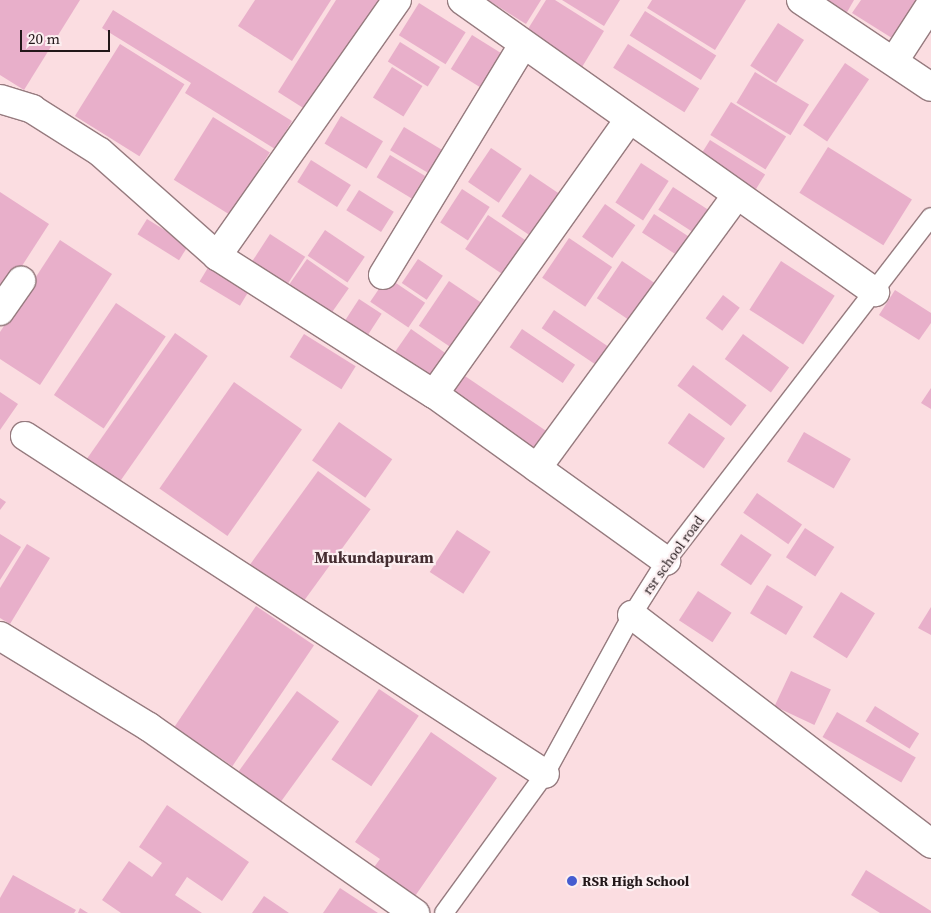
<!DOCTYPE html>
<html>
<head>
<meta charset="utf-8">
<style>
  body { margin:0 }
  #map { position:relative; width:931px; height:913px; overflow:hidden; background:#fbdde1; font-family:"Source Serif 4",serif }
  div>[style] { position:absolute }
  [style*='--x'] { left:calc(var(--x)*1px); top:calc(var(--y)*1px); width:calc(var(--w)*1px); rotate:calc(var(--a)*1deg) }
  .building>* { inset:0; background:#e8afca; transform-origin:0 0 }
  .roads { filter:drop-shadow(1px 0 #967b7f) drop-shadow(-1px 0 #967b7f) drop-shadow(0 1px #967b7f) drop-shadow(0 -1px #967b7f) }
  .lane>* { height:18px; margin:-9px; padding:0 9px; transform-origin:9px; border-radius:9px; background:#fff }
  .street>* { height:28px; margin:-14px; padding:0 14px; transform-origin:14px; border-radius:14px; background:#fff }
  .dots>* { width:14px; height:14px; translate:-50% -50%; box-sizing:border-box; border:2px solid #fceff1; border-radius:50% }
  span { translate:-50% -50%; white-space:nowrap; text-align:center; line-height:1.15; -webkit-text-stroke:4.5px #fceff1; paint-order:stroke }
  .street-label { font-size:14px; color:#221719 }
  .poi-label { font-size:14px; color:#221719; font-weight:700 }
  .left { translate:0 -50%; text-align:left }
  .quarter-label { font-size:16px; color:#442d31; font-weight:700 }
  .scale { position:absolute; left:20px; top:30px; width:90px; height:22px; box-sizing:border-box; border:2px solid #221719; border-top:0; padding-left:6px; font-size:15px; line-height:18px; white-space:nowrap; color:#221719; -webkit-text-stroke:4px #fceff1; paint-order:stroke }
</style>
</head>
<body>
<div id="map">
  <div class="building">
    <div style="clip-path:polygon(0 0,80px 0,24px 90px,0 75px)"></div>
    <div style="clip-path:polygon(255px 0,331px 0,292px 61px,238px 26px)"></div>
    <div style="clip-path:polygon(336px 0,380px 0,308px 111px,278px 92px)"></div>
    <div style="clip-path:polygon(488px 0,541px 0,526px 24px)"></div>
    <div style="clip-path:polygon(546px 0,555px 0,604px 31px,579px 72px,523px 37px)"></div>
    <div style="clip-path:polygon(562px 0,620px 0,604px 26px)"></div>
    <div style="clip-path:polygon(652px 0,746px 0,715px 50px,647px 8px)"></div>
    <div style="clip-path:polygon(823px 0,854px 0,846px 14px)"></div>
    <div style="clip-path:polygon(861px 0,930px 0,903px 45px,852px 13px)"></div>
    <div style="left:419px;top:3px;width:55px;height:38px;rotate:32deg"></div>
    <div style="clip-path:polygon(113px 10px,292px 121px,275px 149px,185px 93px,191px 83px,102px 28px)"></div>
    <div style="left:645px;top:11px;width:84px;height:29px;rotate:32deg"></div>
    <div style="left:778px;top:23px;width:31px;height:51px;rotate:33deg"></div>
    <div style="left:472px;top:35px;width:36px;height:40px;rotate:32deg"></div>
    <div style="left:400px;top:42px;width:47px;height:23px;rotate:32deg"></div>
    <div style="left:120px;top:44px;width:76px;height:85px;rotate:32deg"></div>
    <div style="left:628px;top:44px;width:84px;height:28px;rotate:32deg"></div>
    <div style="left:845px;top:63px;width:29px;height:75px;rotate:34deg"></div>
    <div style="left:392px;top:67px;width:36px;height:36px;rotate:32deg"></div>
    <div style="left:755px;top:72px;width:63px;height:36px;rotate:31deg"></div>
    <div style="left:731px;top:102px;width:65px;height:39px;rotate:32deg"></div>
    <div style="left:341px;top:116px;width:49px;height:32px;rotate:31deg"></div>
    <div style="left:213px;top:117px;width:67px;height:74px;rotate:32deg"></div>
    <div style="left:404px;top:127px;width:48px;height:27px;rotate:31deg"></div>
    <div style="left:710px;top:140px;width:65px;height:24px;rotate:32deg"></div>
    <div style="left:828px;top:147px;width:99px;height:54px;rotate:32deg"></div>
    <div style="left:491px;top:148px;width:37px;height:41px;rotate:34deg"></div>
    <div style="left:390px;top:155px;width:41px;height:26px;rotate:31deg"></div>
    <div style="left:311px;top:160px;width:47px;height:26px;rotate:32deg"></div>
    <div style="left:641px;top:163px;width:33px;height:47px;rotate:33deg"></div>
    <div style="left:530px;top:174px;width:43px;height:51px;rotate:34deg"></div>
    <div style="left:673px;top:187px;width:42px;height:27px;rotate:33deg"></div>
    <div style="left:462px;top:189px;width:33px;height:40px;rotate:33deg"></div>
    <div style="left:359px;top:190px;width:41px;height:24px;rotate:32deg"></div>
    <div style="clip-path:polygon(0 192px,49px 224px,0 300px)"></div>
    <div style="left:605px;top:204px;width:37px;height:40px;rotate:35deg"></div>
    <div style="left:654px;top:214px;width:45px;height:22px;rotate:33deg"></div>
    <div style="left:488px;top:215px;width:52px;height:41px;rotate:34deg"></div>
    <div style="left:147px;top:219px;width:49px;height:18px;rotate:32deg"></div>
    <div style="left:325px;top:230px;width:48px;height:31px;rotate:34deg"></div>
    <div style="left:270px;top:234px;width:42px;height:37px;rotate:33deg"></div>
    <div style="left:569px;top:238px;width:52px;height:48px;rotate:34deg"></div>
    <div style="clip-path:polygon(60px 240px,112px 274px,40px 385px,0 359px,0 332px)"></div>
    <div style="left:307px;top:259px;width:51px;height:39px;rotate:35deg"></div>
    <div style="left:418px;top:259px;width:30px;height:29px;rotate:34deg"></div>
    <div style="left:212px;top:261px;width:47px;height:24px;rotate:31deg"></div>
    <div style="left:622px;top:261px;width:41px;height:45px;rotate:34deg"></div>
    <div style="left:781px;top:261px;width:64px;height:58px;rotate:33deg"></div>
    <div style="left:387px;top:277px;width:46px;height:30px;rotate:34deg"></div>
    <div style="left:449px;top:281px;width:48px;height:54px;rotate:34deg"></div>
    <div style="clip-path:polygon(895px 290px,931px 313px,931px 323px,919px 340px,879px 315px)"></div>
    <div style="left:723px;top:295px;width:21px;height:29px;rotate:37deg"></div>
    <div style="left:359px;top:299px;width:27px;height:33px;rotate:33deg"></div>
    <div style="left:116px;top:303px;width:60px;height:111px;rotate:34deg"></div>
    <div style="left:554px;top:310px;width:68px;height:22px;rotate:34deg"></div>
    <div style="left:411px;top:329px;width:44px;height:32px;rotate:35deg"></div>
    <div style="left:522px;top:329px;width:64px;height:22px;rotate:34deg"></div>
    <div style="left:175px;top:333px;width:40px;height:155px;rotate:35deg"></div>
    <div style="left:304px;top:334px;width:61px;height:27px;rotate:32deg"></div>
    <div style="left:743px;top:334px;width:57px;height:31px;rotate:36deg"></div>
    <div style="left:693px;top:365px;width:67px;height:26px;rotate:37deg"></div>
    <div style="left:459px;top:372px;width:108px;height:32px;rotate:34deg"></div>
    <div style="left:234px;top:382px;width:83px;height:130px;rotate:35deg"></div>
    <div style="clip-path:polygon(931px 388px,931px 409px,921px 403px)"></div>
    <div style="clip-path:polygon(0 392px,18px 404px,0 430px)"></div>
    <div style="left:689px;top:413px;width:44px;height:37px;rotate:35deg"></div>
    <div style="left:339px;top:422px;width:65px;height:47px;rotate:35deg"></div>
    <div style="left:804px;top:432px;width:54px;height:34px;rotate:30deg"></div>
    <div style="left:318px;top:471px;width:65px;height:121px;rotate:36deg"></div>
    <div style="left:757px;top:493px;width:55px;height:24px;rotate:35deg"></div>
    <div style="clip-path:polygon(0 498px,6px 502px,0 510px)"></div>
    <div style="left:805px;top:528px;width:35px;height:35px;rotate:33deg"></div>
    <div style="left:457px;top:530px;width:40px;height:50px;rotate:33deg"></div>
    <div style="clip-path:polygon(0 534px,21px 547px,0 580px)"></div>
    <div style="left:741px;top:534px;width:37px;height:37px;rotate:34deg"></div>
    <div style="clip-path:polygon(27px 544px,50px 558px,10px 624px,0 618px,0 588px)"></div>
    <div style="left:767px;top:585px;width:42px;height:33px;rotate:31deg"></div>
    <div style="left:698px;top:591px;width:40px;height:35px;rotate:33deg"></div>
    <div style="left:841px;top:592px;width:40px;height:53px;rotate:32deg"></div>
    <div style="left:256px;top:606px;width:70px;height:146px;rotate:34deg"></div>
    <div style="clip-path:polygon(931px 607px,931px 635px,918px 628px)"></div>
    <div style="left:791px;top:671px;width:44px;height:39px;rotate:25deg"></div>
    <div style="left:379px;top:689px;width:48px;height:85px;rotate:34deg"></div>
    <div style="left:297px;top:691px;width:52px;height:104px;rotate:36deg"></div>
    <div style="left:875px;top:706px;width:52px;height:18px;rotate:32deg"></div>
    <div style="left:837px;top:712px;width:91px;height:29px;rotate:30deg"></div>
    <div style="clip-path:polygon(431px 732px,497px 778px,413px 899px,372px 870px,380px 859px,355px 842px)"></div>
    <div style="clip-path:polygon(167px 805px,249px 862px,222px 901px,187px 877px,175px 895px,202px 913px,121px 913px,102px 900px,129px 861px,152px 877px,162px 863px,139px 847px)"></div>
    <div style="clip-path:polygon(866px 870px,931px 911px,931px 913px,880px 913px,851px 895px)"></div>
    <div style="clip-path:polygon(13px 875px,76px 910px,74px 913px,0 913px,0 898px)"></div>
    <div style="clip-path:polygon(340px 888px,378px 913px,323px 913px)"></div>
    <div style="clip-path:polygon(264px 896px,289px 913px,252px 913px)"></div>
    <div style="clip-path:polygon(80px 908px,88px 913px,78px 913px)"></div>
  </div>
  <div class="roads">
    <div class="lane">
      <div style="--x:444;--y:913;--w:172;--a:-54"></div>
      <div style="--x:545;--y:774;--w:181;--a:-61.3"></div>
      <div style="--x:632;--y:615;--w:64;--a:-57.8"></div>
      <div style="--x:666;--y:561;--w:434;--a:-52.4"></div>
    </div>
    <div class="street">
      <div style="--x:462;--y:0;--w:506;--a:35.26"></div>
      <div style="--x:801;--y:0;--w:156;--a:33.8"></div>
      <div style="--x:894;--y:61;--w:68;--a:-57"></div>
      <div style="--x:0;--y:99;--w:34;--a:17"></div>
      <div style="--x:32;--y:109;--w:80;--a:32.3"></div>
      <div style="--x:100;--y:152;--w:157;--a:41.6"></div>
      <div style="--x:217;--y:256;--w:257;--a:32.5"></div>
      <div style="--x:434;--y:394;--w:286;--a:35.7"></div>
      <div style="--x:217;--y:256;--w:313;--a:-54.9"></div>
      <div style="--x:383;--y:275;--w:269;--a:-58.7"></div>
      <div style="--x:0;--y:311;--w:37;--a:-55"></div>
      <div style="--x:434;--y:394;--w:336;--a:-54.6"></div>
      <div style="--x:25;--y:436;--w:620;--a:33.02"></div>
      <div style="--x:537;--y:468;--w:338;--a:-53.8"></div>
      <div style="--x:632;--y:615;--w:377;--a:37.4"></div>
      <div style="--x:0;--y:636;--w:175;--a:31.4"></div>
      <div style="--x:149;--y:727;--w:325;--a:35"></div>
    </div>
  </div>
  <div class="dots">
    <div style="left:572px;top:881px;background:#455cd0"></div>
  </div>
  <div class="street-label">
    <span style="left:673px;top:555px;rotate:-54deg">rsr school road</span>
  </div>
  <div class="poi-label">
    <span class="left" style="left:582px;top:881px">RSR High School</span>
  </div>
  <div class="quarter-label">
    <span style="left:374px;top:557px">Mukundapuram</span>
  </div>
  <div class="scale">20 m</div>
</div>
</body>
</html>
